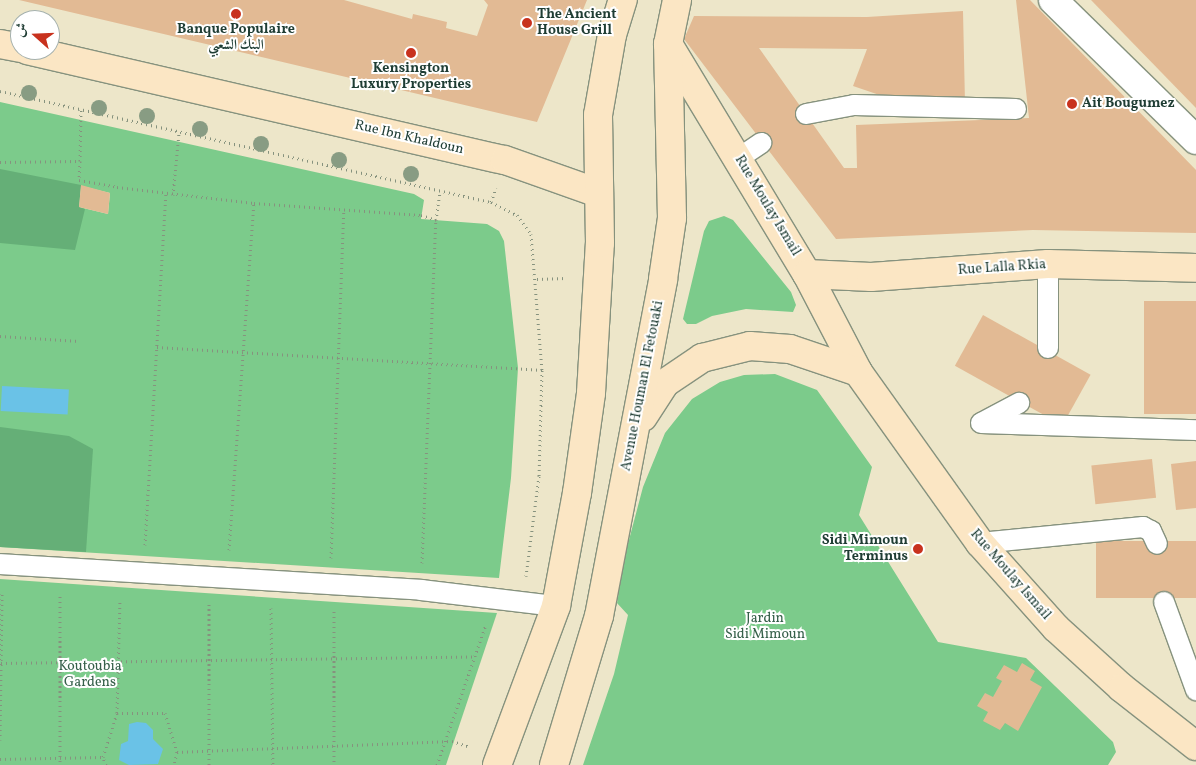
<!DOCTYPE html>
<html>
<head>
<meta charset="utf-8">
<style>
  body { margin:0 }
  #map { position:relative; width:1196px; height:765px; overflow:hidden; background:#ede6c9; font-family:Vollkorn,Amiri,serif }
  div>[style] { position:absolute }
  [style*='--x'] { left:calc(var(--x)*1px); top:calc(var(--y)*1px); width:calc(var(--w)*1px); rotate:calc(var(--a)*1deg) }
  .green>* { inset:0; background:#7ccb8b }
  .forest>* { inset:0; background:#65af77 }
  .water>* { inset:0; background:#6ac2e7; transform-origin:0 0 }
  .building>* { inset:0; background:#e2ba94; transform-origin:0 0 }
  .path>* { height:3px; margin-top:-1.5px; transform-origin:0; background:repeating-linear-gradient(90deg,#86927e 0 1px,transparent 0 5px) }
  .roads { filter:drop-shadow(1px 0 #86927e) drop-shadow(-1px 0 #86927e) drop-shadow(0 1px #86927e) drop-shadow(0 -1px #86927e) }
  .lane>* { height:20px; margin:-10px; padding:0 10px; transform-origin:10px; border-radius:10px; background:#fff }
  .street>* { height:28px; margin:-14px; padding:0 14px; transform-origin:14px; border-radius:14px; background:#fff }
  .secondary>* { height:28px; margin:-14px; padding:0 14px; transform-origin:14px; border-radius:14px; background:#fbe6c4 }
  .trees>* { width:16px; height:16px; margin:-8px; border-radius:50%; background:#889c83 }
  .dots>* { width:14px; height:14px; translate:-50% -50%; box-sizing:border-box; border:2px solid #fff; border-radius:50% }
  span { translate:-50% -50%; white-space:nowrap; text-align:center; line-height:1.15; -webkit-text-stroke:4px #fff; paint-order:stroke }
  .poi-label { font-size:14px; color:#1f3d34; font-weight:700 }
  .left { translate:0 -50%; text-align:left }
  .right { translate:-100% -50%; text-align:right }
  .street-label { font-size:14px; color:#1f3d34 }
  .park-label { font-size:14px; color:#36604a }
  .north { position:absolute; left:10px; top:10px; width:50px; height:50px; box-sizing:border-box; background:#fff; border:1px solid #a5b1ae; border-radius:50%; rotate:290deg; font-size:14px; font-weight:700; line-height:20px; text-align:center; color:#1f3d34 }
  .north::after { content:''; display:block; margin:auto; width:18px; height:22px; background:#c8321e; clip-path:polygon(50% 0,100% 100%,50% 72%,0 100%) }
</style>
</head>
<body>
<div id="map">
  <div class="green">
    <div style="clip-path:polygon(evenodd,0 102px,414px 194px,424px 200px,421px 219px,487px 224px,499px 231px,504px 241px,518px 368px,511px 478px,499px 578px,0 547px,0 102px,81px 186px,110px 193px,108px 214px,79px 207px,81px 186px)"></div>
    <div style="clip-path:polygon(724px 216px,733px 220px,791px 292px,796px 305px,793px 312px,746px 309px,712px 316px,696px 324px,687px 324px,683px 319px,704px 231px,709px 221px)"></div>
    <div style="clip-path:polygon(775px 374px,817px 390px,872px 467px,859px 515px,938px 642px,1026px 658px,1113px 742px,1116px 752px,1108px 765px,583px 765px,614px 674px,628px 615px,617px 603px,625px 555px,643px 487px,665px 433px,692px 399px,720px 382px,744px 375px)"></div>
    <div style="clip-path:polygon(0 579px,497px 613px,446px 765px,0 765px)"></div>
  </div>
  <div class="forest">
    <div style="clip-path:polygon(0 169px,81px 185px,79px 207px,85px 209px,75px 250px,0 243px)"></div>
    <div style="clip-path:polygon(0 427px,69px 436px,93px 449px,86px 552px,0 547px)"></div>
  </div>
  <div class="water">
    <div style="left:2px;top:386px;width:67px;height:25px;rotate:3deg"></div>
    <div style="clip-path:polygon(137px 722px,146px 723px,153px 730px,153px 739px,163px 749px,158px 764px,129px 765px,119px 760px,121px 744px,128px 741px,129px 724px)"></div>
  </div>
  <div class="building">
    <div style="clip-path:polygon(19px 0,344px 0,412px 19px,413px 14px,447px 22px,446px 28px,477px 36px,488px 5px,484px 0,587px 0,537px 122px)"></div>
    <div style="clip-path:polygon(1016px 0,1030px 0,1196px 170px,1196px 233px,1033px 230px,836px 239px,684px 39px,694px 16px,867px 17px,963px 11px,965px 103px,909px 105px,853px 86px,867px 49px,759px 48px,844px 168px,857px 168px,856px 125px,1029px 118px)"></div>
    <div style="clip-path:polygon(1091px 0,1196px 0,1196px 108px)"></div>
    <div style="clip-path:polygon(81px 185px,110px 193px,108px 214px,79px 207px)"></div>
    <div style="left:1196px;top:301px;width:113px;height:52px;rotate:90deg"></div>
    <div style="left:983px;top:315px;width:123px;height:58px;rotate:29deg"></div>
    <div style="left:1152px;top:459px;width:39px;height:61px;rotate:84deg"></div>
    <div style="clip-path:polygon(1196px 461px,1196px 508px,1176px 510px,1171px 464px)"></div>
    <div style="left:1196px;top:541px;width:57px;height:100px;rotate:90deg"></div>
    <div style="clip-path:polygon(1022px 663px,1035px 671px,1030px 680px,1042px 687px,1018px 731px,1005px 723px,1000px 730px,983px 721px,988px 712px,977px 706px,985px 693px,993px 697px,1002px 681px,996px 678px,1004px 665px,1017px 672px)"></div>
  </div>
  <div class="path">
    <div style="--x:0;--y:91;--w:503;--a:12.74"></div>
    <div style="--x:491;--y:202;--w:29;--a:27"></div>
    <div style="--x:517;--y:215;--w:24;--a:54"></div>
    <div style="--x:531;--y:234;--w:136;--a:85.4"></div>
    <div style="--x:542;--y:370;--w:106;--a:91.6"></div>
    <div style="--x:539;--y:476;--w:101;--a:97.4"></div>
    <div style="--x:80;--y:161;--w:52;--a:-88.9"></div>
    <div style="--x:0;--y:162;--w:80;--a:-0.7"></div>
    <div style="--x:80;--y:161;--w:19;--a:93"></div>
    <div style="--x:79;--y:180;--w:39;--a:10"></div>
    <div style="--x:117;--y:187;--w:138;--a:6.7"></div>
    <div style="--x:254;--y:203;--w:167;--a:4.1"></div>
    <div style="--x:421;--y:215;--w:16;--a:18"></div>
    <div style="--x:436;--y:220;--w:29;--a:-82"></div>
    <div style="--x:173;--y:195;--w:62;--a:-84.5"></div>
    <div style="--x:491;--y:202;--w:15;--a:-70"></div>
    <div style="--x:537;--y:279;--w:29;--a:-2"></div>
    <div style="--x:0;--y:336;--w:79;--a:3.6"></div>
    <div style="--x:157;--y:347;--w:386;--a:3.4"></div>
    <div style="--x:145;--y:545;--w:352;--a:-86.6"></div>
    <div style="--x:229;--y:550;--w:348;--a:-85.9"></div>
    <div style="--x:331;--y:558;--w:347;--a:-87.9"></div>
    <div style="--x:422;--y:563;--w:343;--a:-87.7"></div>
    <div style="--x:60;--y:596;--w:169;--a:90"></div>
    <div style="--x:271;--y:608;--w:157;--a:89.3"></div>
    <div style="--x:334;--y:611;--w:154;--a:90"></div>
    <div style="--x:1;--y:663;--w:474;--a:-0.8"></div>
    <div style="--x:117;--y:713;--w:114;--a:-88.5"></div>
    <div style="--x:0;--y:740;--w:149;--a:-89.2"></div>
    <div style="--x:177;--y:752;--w:275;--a:-2.3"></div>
    <div style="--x:452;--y:741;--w:19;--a:18"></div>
    <div style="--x:0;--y:759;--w:103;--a:-1.1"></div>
    <div style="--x:106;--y:765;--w:9;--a:-111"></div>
    <div style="--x:103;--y:757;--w:46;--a:-72.3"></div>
    <div style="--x:117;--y:713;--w:48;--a:0"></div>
    <div style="--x:165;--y:713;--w:41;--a:72.9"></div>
    <div style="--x:177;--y:752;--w:13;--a:103"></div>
    <div style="--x:209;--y:765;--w:162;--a:-90"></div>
    <div style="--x:437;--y:765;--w:149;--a:-70.8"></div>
  </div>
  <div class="roads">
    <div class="lane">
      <div style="--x:806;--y:114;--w:49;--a:-10.6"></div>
      <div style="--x:854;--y:105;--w:162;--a:1.4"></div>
      <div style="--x:739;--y:158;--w:27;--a:-34"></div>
      <div style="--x:1048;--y:264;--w:84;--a:90"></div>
      <div style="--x:983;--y:422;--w:41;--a:-27.8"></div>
      <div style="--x:981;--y:423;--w:215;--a:1.9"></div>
      <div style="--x:980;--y:543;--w:164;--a:-5.6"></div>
      <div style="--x:1143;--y:527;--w:9;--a:27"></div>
      <div style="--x:1151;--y:531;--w:14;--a:65"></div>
      <div style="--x:0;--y:564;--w:422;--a:3.5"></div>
      <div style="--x:421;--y:590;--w:136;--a:6.8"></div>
      <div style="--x:1164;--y:602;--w:94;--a:70"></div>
    </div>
    <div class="street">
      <div style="--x:1053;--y:0;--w:200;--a:44.4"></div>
    </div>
    <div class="secondary">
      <div style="--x:0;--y:44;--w:20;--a:11"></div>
      <div style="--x:668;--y:44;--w:269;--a:58.9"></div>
      <div style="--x:807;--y:274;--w:110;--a:62.5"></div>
      <div style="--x:858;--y:372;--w:210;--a:54.5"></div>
      <div style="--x:980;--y:543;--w:114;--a:48.2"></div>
      <div style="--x:1056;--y:628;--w:89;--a:42.3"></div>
      <div style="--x:1122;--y:688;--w:94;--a:38.1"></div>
      <div style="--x:27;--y:50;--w:490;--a:13"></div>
      <div style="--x:505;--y:160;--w:99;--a:19.5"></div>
      <div style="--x:807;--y:274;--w:64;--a:2.7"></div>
      <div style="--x:871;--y:277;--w:177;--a:-4.2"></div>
      <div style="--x:1048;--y:264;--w:148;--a:1.5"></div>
      <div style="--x:643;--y:417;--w:40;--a:-57.1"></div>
      <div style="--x:665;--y:383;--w:45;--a:-34"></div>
      <div style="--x:702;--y:358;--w:49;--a:-14"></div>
      <div style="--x:750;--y:346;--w:40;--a:4.3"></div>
      <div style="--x:790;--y:349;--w:72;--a:18.7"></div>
      <div style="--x:497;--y:765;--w:170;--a:-69.6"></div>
      <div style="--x:556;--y:606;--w:115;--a:-79.5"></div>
      <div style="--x:577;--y:493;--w:101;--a:-82"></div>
      <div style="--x:591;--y:393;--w:150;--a:-86.6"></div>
      <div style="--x:600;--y:243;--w:128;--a:-90.9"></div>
      <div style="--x:598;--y:115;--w:81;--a:-80.1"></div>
      <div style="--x:612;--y:35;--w:37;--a:-73"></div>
      <div style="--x:554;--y:765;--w:156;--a:-73.2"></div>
      <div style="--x:599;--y:616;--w:343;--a:-79.2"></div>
      <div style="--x:663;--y:279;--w:62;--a:-81.6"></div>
      <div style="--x:672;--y:218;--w:174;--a:-91.3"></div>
      <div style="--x:668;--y:44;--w:45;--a:-78.4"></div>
    </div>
  </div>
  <div class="trees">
    <div style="left:29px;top:93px"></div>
    <div style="left:99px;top:108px"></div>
    <div style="left:147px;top:116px"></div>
    <div style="left:200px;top:129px"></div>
    <div style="left:261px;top:144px"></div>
    <div style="left:339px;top:160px"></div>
    <div style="left:411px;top:174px"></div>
  </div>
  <div class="dots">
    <div style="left:236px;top:14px;background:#c8321e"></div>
    <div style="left:527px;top:23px;background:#c8321e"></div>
    <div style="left:411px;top:53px;background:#c8321e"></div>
    <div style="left:1072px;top:104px;background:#c8321e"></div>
    <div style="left:918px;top:549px;background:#c8321e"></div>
  </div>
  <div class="poi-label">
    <span class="left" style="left:537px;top:23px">The Ancient<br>House Grill</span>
    <span style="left:236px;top:38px">Banque Populaire<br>البنك الشعبي</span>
    <span style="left:411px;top:77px">Kensington<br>Luxury Properties</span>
    <span class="left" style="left:1082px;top:104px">Ait Bougumez</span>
    <span class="right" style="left:908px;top:549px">Sidi Mimoun<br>Terminus</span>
  </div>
  <div class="street-label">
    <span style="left:409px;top:138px;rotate:13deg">Rue Ibn Khaldoun</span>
    <span style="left:767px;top:206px;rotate:59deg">Rue Moulay Ismail</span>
    <span style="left:1002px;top:268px;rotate:-4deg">Rue Lalla Rkia</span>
    <span style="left:643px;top:386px;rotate:-79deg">Avenue Houman El Fetouaki</span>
    <span style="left:1010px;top:575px;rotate:49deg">Rue Moulay Ismail</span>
  </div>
  <div class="park-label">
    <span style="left:765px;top:627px">Jardin<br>Sidi Mimoun</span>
    <span style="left:90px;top:675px">Koutoubia<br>Gardens</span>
  </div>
  <div class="north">ش</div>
</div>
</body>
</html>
